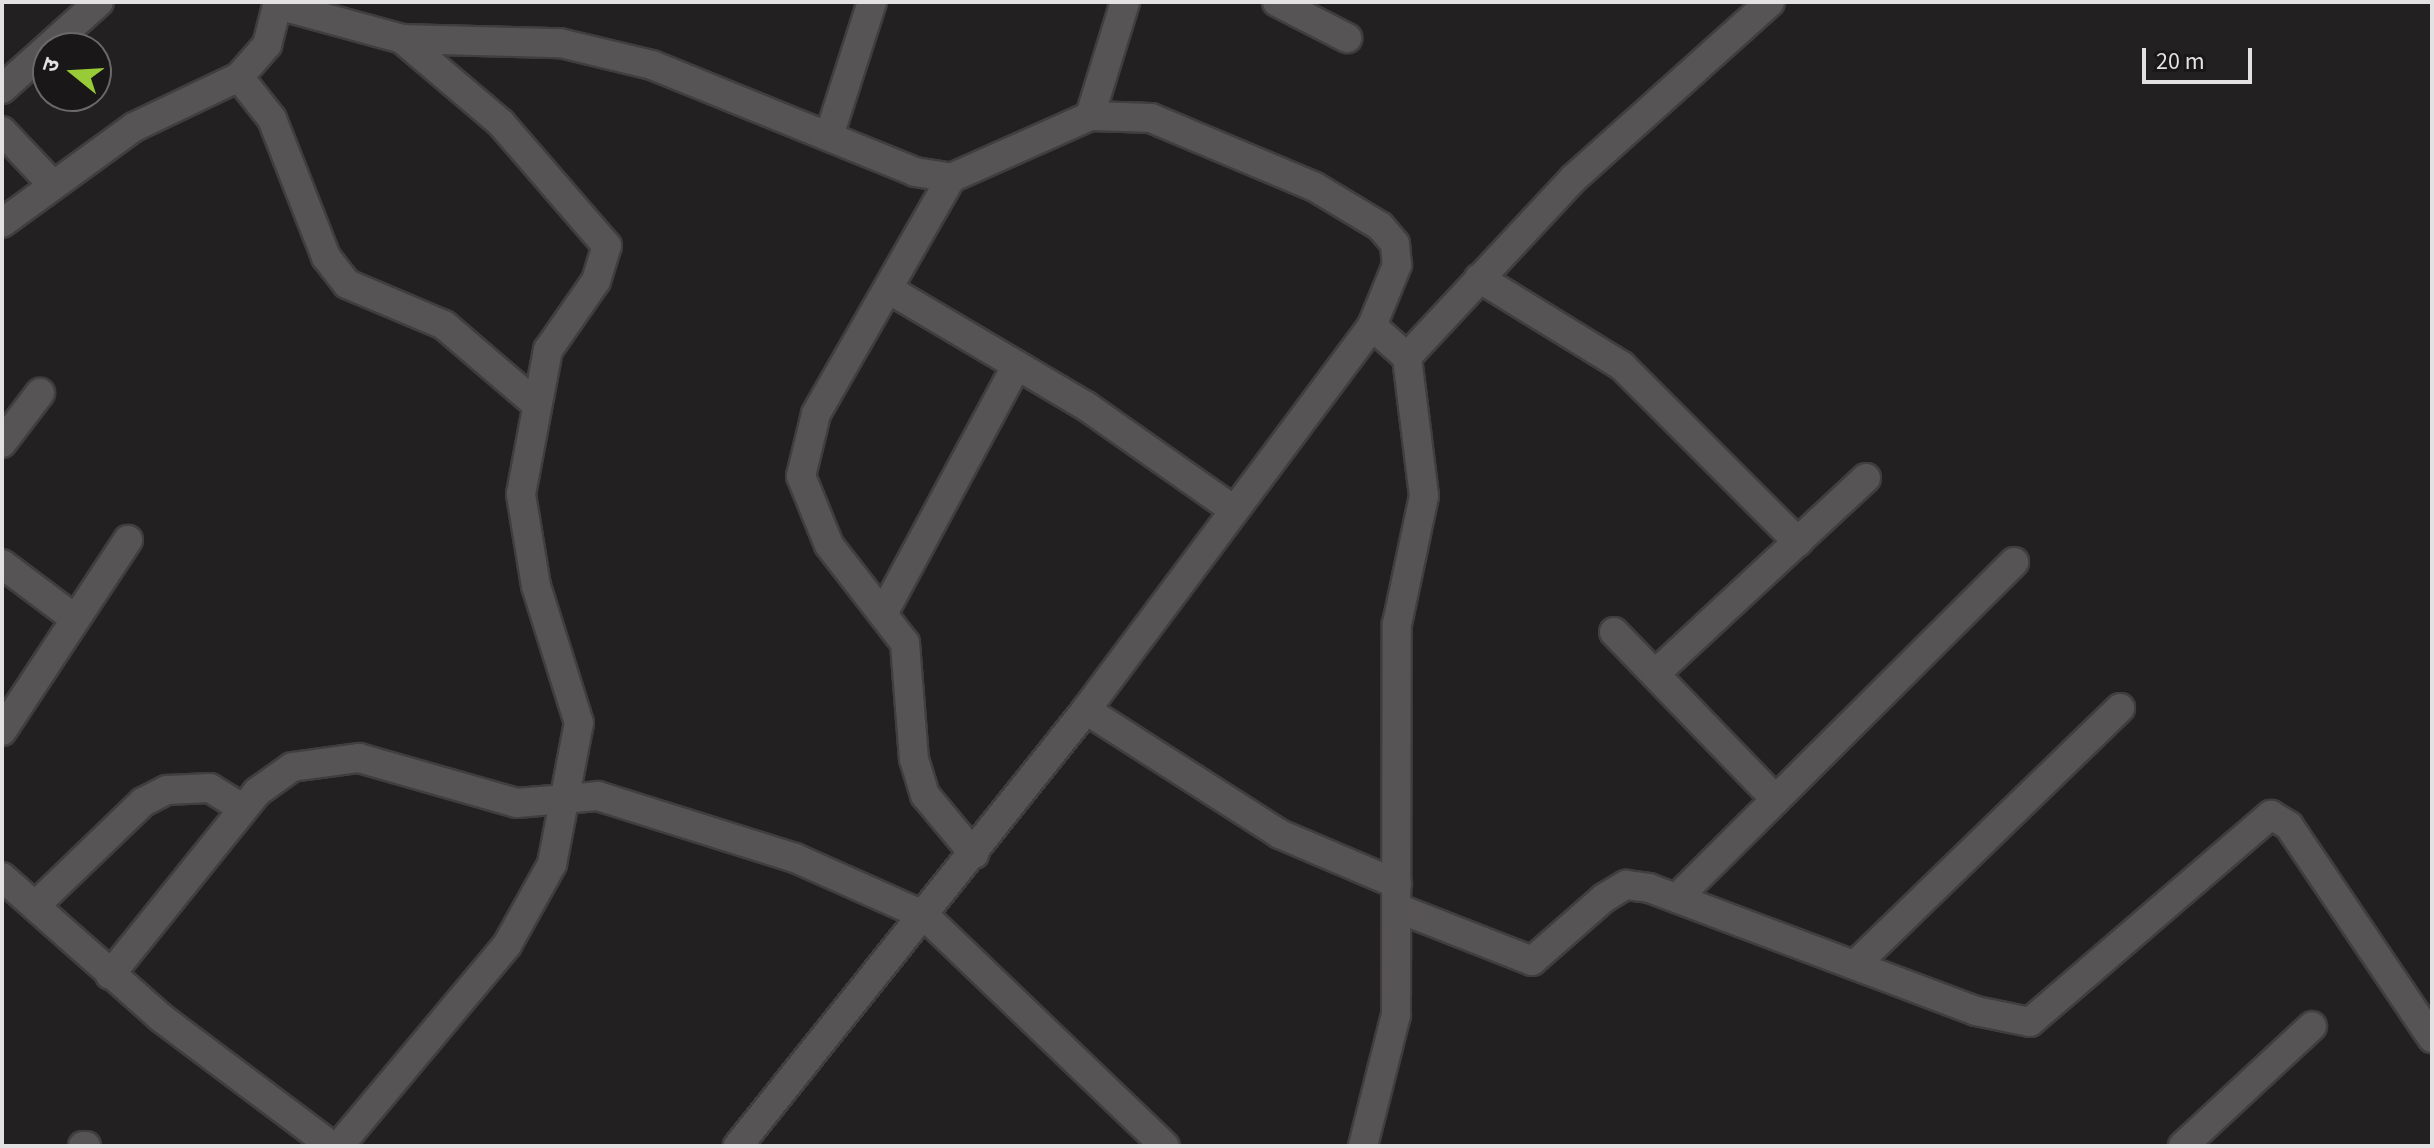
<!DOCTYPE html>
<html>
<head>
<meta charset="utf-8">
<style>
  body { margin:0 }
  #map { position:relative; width:2434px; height:1148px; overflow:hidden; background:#232022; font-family:"Source Sans 3","Noto Sans Devanagari",sans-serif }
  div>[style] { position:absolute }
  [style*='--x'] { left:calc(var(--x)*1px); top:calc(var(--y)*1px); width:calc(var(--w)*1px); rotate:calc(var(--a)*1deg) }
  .roads { filter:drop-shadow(2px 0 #403e3f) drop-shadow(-2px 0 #403e3f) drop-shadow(0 2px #403e3f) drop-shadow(0 -2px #403e3f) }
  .minor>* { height:28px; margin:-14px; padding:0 14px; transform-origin:14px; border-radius:14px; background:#575456 }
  span { translate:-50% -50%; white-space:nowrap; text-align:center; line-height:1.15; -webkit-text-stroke:7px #1a1719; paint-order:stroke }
  .frame { position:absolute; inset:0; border:4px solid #e3e1e2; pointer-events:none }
  .north { position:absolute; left:32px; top:32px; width:80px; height:80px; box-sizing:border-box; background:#1a1719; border:2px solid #6a6869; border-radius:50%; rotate:288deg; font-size:22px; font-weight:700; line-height:32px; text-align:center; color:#e3e1e2 }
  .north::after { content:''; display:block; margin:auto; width:28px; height:36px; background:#98cb37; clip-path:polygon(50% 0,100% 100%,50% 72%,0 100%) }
  .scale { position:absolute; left:2142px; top:48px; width:110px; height:36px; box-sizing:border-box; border:4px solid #e3e1e2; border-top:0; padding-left:10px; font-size:24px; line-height:28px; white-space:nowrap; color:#e3e1e2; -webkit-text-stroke:6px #1a1719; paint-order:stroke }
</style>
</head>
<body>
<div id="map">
  <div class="roads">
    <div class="minor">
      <div style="--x:1277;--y:2;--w:79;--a:27.2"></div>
      <div style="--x:278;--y:5;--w:129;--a:15.3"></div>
      <div style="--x:402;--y:39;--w:158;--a:1.5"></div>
      <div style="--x:560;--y:43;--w:95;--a:13.4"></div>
      <div style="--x:652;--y:65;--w:284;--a:22.1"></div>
      <div style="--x:915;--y:172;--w:36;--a:9"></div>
      <div style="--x:951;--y:178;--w:152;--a:-24"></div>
      <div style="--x:1090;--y:116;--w:61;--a:1.9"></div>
      <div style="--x:1151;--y:118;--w:178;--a:22.8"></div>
      <div style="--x:1315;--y:187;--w:76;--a:31"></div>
      <div style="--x:1380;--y:226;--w:23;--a:50"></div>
      <div style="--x:1395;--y:244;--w:21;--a:85"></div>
      <div style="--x:1397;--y:265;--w:66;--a:112.3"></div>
      <div style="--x:1372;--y:326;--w:479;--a:126.7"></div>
      <div style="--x:1086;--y:710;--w:558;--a:128.6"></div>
      <div style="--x:239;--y:77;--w:53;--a:51.8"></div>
      <div style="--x:272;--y:119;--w:148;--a:68.6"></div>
      <div style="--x:326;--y:257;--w:34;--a:52"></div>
      <div style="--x:347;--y:284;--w:105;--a:22.9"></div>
      <div style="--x:444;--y:325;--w:120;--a:40.6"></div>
      <div style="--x:2;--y:89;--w:130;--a:-41.9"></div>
      <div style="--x:1090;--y:116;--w:119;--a:-72.9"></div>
      <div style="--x:2;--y:131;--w:74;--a:46.6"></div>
      <div style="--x:829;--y:136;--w:141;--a:-72.2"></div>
      <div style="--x:951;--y:178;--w:272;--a:119.8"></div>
      <div style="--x:816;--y:414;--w:64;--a:103.6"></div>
      <div style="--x:801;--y:476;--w:74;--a:67.9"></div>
      <div style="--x:829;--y:545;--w:124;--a:52.2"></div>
      <div style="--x:905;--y:643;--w:116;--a:85.6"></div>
      <div style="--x:914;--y:759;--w:38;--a:73"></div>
      <div style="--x:925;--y:795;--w:77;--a:50.3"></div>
      <div style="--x:2;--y:223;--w:163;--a:-36"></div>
      <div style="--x:134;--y:127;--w:116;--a:-25.5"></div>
      <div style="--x:239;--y:77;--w:43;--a:-48.8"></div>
      <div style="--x:267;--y:45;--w:44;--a:-75.7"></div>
      <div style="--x:1479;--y:278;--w:168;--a:31.6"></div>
      <div style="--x:1622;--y:366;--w:249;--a:45"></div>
      <div style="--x:888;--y:289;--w:230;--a:30.6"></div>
      <div style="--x:1086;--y:406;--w:181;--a:35.1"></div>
      <div style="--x:1407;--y:357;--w:245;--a:-47"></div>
      <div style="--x:1574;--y:178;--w:263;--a:-41.9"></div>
      <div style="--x:2;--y:443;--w:63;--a:-52.8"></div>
      <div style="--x:2;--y:564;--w:90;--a:36.9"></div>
      <div style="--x:885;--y:610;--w:278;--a:-61.7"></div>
      <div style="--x:1614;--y:632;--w:233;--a:46"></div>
      <div style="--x:1655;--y:674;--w:288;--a:-42.9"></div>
      <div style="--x:1086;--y:710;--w:230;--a:32.6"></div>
      <div style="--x:1280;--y:834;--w:127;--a:23.1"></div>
      <div style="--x:2;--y:731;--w:229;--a:-56.6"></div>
      <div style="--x:2;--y:877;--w:211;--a:41.5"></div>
      <div style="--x:160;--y:1017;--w:215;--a:36.9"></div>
      <div style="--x:1677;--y:898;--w:476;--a:-44.9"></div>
      <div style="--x:37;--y:904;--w:147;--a:-43.9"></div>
      <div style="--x:143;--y:802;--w:27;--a:-27"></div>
      <div style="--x:167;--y:790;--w:43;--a:-2.7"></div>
      <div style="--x:210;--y:788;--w:39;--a:32"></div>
      <div style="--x:1397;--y:908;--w:145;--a:21.4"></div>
      <div style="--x:1532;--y:961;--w:96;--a:-41.2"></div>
      <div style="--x:1604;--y:898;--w:26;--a:-31"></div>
      <div style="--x:1626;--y:885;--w:23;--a:7"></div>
      <div style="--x:1649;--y:888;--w:349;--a:20.6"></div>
      <div style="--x:1976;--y:1011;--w:55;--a:11.5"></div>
      <div style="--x:2030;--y:1022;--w:318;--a:-40.7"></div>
      <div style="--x:2271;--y:815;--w:21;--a:31"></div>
      <div style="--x:2289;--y:826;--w:256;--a:56"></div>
      <div style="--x:1858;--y:962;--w:365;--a:-44.1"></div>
      <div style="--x:110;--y:975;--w:235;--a:-51.2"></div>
      <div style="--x:257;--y:792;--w:43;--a:-35.5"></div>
      <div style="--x:292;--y:767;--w:68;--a:-7.7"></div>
      <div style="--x:359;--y:758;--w:164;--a:15.9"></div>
      <div style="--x:517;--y:803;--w:81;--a:-4.9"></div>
      <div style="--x:598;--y:796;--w:207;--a:17.5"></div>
      <div style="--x:795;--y:858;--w:142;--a:24"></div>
      <div style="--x:925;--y:916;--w:332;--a:43.8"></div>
      <div style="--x:83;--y:1146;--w:3;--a:0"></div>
      <div style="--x:339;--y:1146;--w:262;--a:-50.1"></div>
      <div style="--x:507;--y:945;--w:93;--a:-60.9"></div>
      <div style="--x:552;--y:864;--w:144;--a:-79.2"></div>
      <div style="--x:579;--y:723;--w:144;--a:-107.4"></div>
      <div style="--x:536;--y:586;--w:93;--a:-99.3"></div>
      <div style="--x:521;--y:494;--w:147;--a:-79.4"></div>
      <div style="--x:548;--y:350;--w:84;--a:-55.2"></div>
      <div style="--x:596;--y:281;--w:37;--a:-73"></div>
      <div style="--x:607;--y:246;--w:162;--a:-130.8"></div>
      <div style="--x:501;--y:123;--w:130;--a:-139.7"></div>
      <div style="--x:1363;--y:1146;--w:135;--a:-75.9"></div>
      <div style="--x:1396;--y:1015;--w:391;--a:-89.9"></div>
      <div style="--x:1397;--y:624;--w:131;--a:-78.1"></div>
      <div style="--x:1424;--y:496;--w:140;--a:-97"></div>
      <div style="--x:1407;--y:357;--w:47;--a:-138.5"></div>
      <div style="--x:2183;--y:1146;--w:176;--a:-42.9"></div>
    </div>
  </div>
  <div class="frame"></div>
  <div class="north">उ</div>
  <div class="scale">20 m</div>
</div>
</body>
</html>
